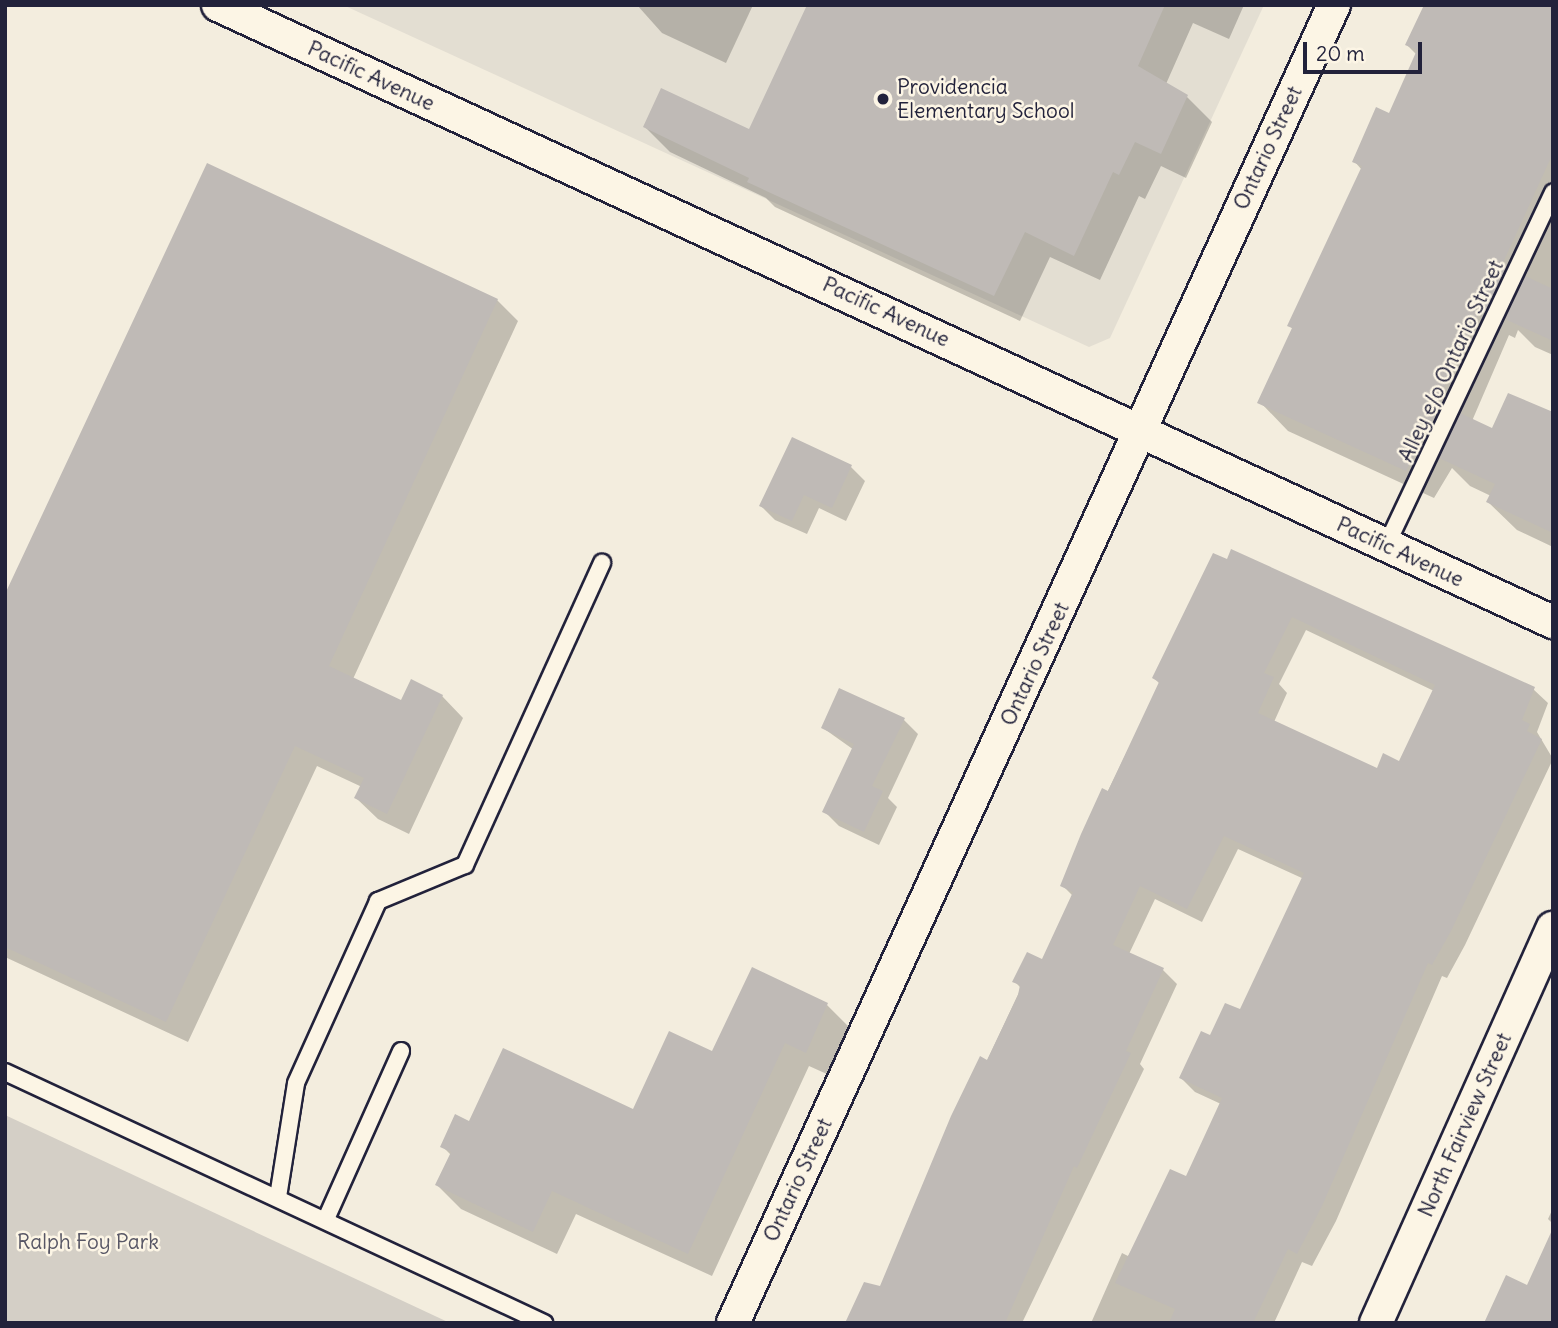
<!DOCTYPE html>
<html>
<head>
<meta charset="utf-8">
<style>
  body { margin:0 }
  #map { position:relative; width:1558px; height:1328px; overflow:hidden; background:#f3edde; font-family:Delius,sans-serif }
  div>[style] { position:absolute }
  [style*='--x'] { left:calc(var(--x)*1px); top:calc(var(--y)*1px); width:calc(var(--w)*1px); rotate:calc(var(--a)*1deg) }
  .built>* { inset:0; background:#e3ded2 }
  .green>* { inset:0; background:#d4cfc6 }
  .shadow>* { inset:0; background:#0003 }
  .building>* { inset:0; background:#bfbab6 }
  .roads { filter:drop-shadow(2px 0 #22223b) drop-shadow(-2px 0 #22223b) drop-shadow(0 2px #22223b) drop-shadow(0 -2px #22223b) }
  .lane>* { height:16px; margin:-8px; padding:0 8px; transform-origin:8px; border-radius:8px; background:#fcf5e5 }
  .street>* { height:32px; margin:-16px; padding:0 16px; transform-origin:16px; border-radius:16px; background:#fcf5e5 }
  .dots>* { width:19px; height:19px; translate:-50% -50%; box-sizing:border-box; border:4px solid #fcf5e5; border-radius:50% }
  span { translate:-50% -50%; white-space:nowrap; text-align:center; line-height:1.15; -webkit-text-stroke:5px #fcf5e5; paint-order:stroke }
  .street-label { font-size:21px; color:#22223b }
  .poi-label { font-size:21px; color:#22223b }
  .left { translate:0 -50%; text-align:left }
  .park-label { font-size:21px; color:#575665 }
  .frame { position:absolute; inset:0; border:7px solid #22223b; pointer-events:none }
  .scale { position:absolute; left:1303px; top:42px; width:119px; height:32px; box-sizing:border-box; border:4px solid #22223b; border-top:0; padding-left:9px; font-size:21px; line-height:24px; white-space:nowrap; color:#22223b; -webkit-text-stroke:5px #fcf5e5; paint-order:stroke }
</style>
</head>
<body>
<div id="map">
  <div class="built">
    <div style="clip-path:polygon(343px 5px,1264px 5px,1110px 338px,1089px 347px)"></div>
  </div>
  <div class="green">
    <div style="clip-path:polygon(5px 1115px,450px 1323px,5px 1323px)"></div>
  </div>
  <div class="shadow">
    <div style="clip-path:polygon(637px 5px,753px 5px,726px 63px,662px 33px)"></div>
    <div style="clip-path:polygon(809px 5px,1244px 5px,1229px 39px,1193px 23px,1166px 84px,1187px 97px,1212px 122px,1186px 178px,1161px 166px,1145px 199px,1139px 196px,1100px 280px,1050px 257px,1020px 321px,775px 207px,766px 198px,670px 152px,645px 127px,750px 131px)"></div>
    <div style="clip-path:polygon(1553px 5px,1553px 355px,1535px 347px,1518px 330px,1515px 338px,1509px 335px,1472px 421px,1493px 430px,1553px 414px,1553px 547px,1517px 530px,1488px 502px,1491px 496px,1470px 486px,1452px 468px,1434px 498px,1288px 431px,1260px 402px,1293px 329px,1290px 326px,1362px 170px,1354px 161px,1390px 115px,1417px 55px,1407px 45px)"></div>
    <div style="clip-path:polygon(497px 300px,518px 321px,353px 679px,402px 702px,442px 696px,463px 718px,409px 834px,378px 819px,356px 798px,362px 787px,317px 766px,188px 1042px,5px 957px,5px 598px)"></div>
    <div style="clip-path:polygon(851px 467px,865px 481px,846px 521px,819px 508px,807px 534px,775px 520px,761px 506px)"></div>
    <div style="clip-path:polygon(evenodd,1213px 556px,1533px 689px,1548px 703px,1537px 732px,1553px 759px,1465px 945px,1447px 978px,1442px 976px,1336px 1221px,1312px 1266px,1302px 1262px,1274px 1323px,1091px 1323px,1122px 1253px,1128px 1256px,1186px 1178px,1221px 1104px,1195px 1092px,1181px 1078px,1211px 1038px,1241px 1012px,1304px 879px,1238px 849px,1202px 922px,1155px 899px,1129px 954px,1163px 970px,1177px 984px,1140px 1064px,1144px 1069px,1022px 1323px,850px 1323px,881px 1288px,1021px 988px,1014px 981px,1043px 961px,1073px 896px,1062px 885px,1160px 684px,1154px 678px,1213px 556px,1306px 630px,1434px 691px,1400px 763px,1377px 771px,1274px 722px,1287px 693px,1279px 684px,1306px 630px)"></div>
    <div style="clip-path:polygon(904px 720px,918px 734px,888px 798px,897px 807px,879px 845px,839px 826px,824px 811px,854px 750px,823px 728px)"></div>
    <div style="clip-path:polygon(827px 1005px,851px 1029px,829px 1075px,809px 1066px,712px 1276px,576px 1214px,557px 1254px,461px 1209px,437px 1185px,451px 1155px,442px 1146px,470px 1123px,634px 1111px,713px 1053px)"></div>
    <div style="clip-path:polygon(1553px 1208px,1553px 1224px,1548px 1219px)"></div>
  </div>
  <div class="building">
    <div style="clip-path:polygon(807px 5px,1165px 5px,1138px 66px,1188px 95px,1161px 154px,1135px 142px,1119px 175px,1113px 172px,1074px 256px,1025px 232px,994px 296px,747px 182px,749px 178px,643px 127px,661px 88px,749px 129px)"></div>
    <div style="clip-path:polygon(1424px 5px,1553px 5px,1553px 153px,1502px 265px,1506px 267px,1486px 310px,1481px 308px,1437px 403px,1441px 404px,1406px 471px,1257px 403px,1292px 328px,1287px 326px,1362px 166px,1352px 162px,1376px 107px,1389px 113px,1417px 50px,1405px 45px)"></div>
    <div style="clip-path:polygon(207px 163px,498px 299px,329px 666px,401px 700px,411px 679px,443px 695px,387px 814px,354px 798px,364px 778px,295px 746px,166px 1022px,5px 947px,5px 594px)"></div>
    <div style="clip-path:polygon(1525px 276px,1553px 289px,1553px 341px,1505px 319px)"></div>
    <div style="clip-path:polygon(1508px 393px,1553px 412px,1553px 533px,1486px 502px,1495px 484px,1439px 458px,1460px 413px,1492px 428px)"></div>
    <div style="clip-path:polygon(792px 437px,852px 465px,832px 508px,804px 495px,792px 521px,759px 506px)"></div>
    <div style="clip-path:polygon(evenodd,1231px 549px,1535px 687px,1522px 720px,1530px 724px,1527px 731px,1542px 739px,1451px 931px,1432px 965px,1428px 963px,1322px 1206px,1297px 1254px,1288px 1249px,1253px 1323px,1169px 1323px,1175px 1309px,1115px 1283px,1170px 1169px,1186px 1176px,1222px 1098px,1179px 1078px,1201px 1031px,1210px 1035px,1225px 1003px,1240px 1009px,1304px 873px,1224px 836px,1187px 909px,1140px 886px,1113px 945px,1164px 968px,1126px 1051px,1131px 1053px,1077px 1168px,1074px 1166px,1005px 1323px,845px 1323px,864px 1282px,880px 1286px,951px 1116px,980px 1056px,987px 1060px,1018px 995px,1020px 985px,1012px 982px,1027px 952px,1042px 959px,1073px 892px,1060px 886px,1081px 834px,1102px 788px,1108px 791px,1159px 682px,1152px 678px,1213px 553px,1227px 559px,1231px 549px,1292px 617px,1435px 685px,1399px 761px,1383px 753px,1377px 768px,1258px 713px,1274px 677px,1264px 673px,1292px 617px)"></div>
    <div style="clip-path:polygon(839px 688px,905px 718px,872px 786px,883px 791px,864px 832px,822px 812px,854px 744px,821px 728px)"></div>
    <div style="clip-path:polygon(752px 967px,828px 1003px,806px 1053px,785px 1043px,688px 1254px,552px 1191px,533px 1232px,435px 1185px,451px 1152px,440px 1147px,455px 1114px,469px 1121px,503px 1048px,633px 1109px,669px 1031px,712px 1051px)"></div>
    <div style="clip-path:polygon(1553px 1228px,1553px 1323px,1484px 1323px,1506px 1275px,1527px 1285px)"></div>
  </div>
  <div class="roads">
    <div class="lane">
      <div style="--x:1386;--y:546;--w:391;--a:-64.7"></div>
      <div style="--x:5;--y:1072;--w:595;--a:24.97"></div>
      <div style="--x:278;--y:1197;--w:115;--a:-81"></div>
      <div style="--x:296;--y:1083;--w:200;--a:-65.7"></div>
      <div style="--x:378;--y:901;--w:94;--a:-22.5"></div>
      <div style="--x:465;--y:865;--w:332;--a:-65.6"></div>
      <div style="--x:326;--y:1219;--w:184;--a:-65.9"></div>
    </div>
    <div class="street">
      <div style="--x:218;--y:5;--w:1471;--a:24.81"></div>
      <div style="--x:733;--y:1323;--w:1449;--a:-65.49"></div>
      <div style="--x:1376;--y:1323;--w:433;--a:-65.9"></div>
    </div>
  </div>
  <div class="dots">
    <div style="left:883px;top:99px;background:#22223b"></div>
  </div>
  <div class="street-label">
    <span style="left:371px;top:76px;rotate:25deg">Pacific Avenue</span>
    <span style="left:1268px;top:148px;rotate:-65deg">Ontario Street</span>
    <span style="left:886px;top:312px;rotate:25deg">Pacific Avenue</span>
    <span style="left:1451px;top:361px;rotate:-65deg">Alley e/o Ontario Street</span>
    <span style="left:1400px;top:552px;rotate:25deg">Pacific Avenue</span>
    <span style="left:1035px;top:664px;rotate:-65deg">Ontario Street</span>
    <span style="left:1465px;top:1125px;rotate:-66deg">North Fairview Street</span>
    <span style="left:798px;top:1180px;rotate:-65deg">Ontario Street</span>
  </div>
  <div class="poi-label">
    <span class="left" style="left:897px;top:99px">Providencia<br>Elementary School</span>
  </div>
  <div class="park-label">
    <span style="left:88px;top:1242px">Ralph Foy Park</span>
  </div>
  <div class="frame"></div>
  <div class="scale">20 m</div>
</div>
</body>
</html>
